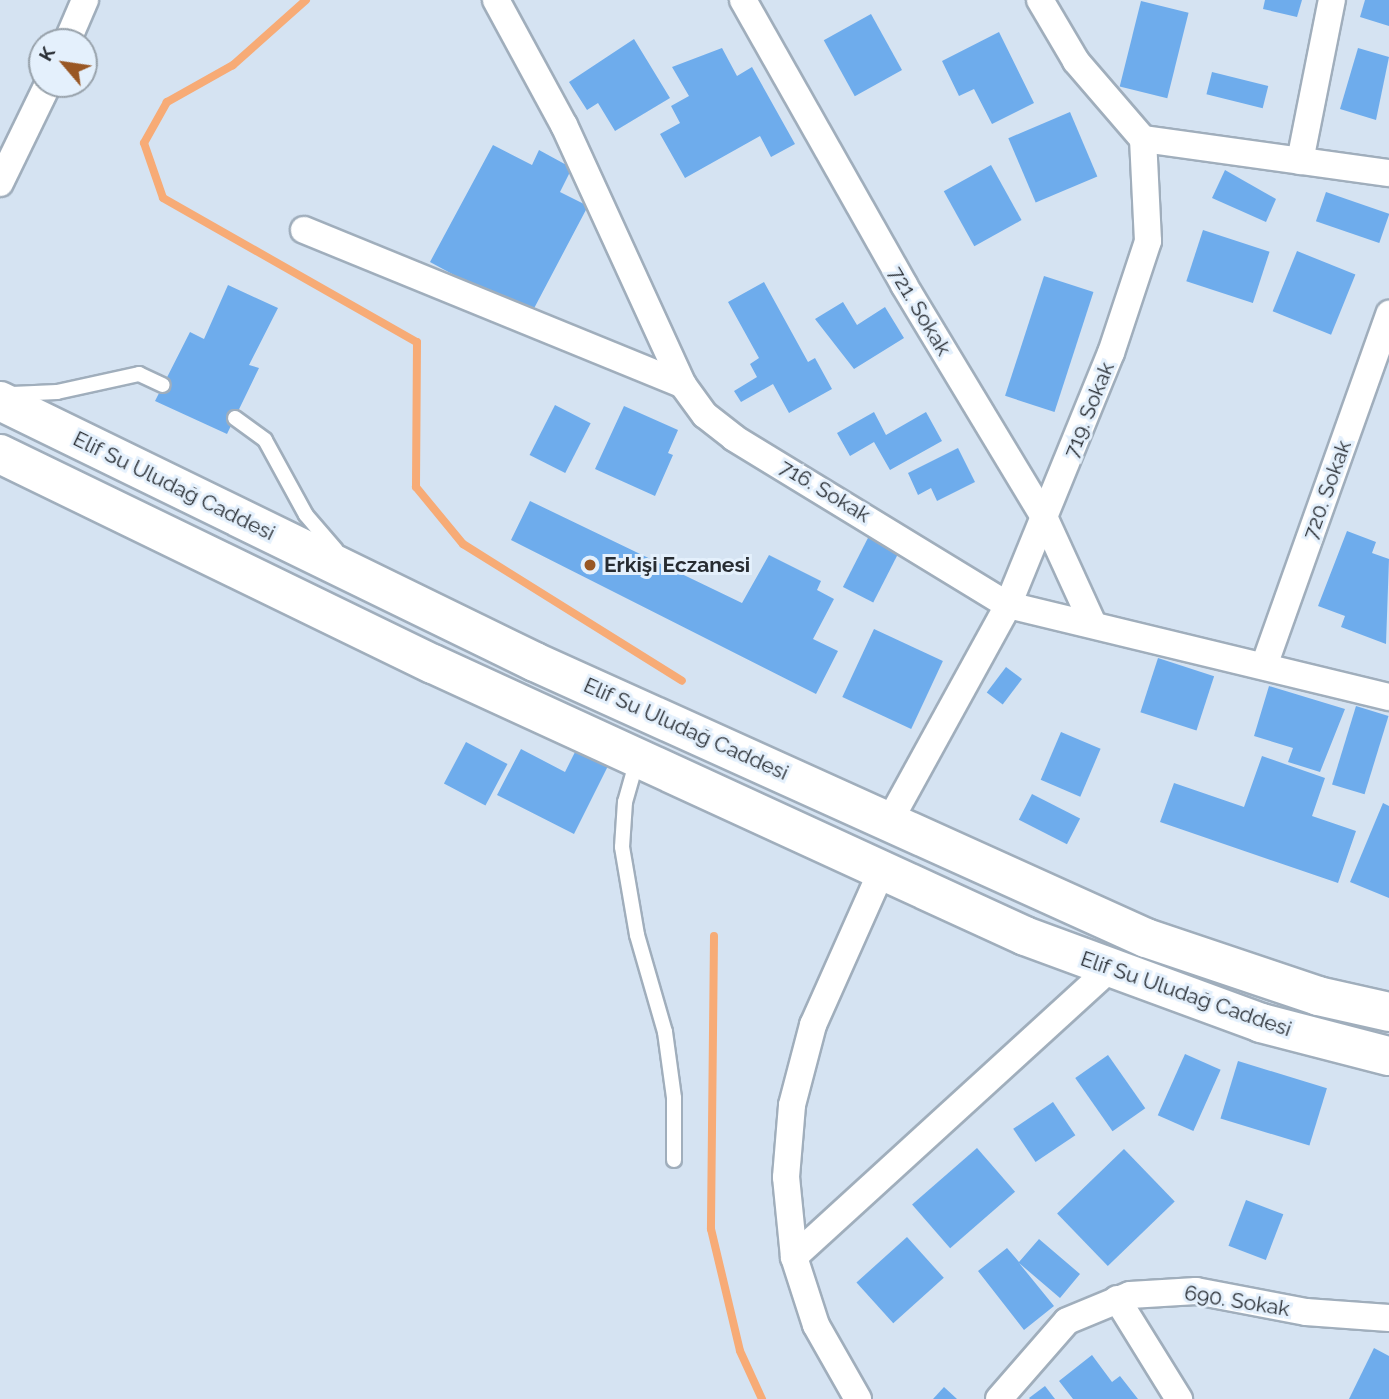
<!DOCTYPE html>
<html>
<head>
<meta charset="utf-8">
<style>
  body { margin:0 }
  #map { position:relative; width:1389px; height:1399px; overflow:hidden; background:#d5e3f2; font-family:Raleway,sans-serif }
  div>[style] { position:absolute }
  [style*='--x'] { left:calc(var(--x)*1px); top:calc(var(--y)*1px); width:calc(var(--w)*1px); rotate:calc(var(--a)*1deg) }
  .stream>* { height:8px; margin:-4px; padding:0 4px; transform-origin:4px; border-radius:4px; background:#f7ab76 }
  .building>* { inset:0; background:#6eacec; transform-origin:0 0 }
  .roads { filter:drop-shadow(2px 0 #a0aebc) drop-shadow(-2px 0 #a0aebc) drop-shadow(0 2px #a0aebc) drop-shadow(0 -2px #a0aebc) }
  .lane>* { height:14px; margin:-7px; padding:0 7px; transform-origin:7px; border-radius:7px; background:#fff }
  .street>* { height:26px; margin:-13px; padding:0 13px; transform-origin:13px; border-radius:13px; background:#fff }
  .secondary>* { height:38px; margin:-19px; padding:0 19px; transform-origin:19px; border-radius:19px; background:#fff }
  .dots>* { width:19px; height:19px; translate:-50% -50%; box-sizing:border-box; border:4px solid #e4f0fc; border-radius:50% }
  span { translate:-50% -50%; white-space:nowrap; text-align:center; line-height:1.15; -webkit-text-stroke:6px #e4f0fc; paint-order:stroke }
  .street-label { font-size:21px; color:#272c32 }
  .poi-label { font-size:21px; color:#272c32; font-weight:700 }
  .left { translate:0 -50%; text-align:left }
  .north { position:absolute; left:28px; top:28px; width:70px; height:70px; box-sizing:border-box; background:#e4f0fc; border:2px solid #98a2ab; border-radius:50%; rotate:299deg; font-size:19px; font-weight:700; line-height:28px; text-align:center; color:#272c32 }
  .north::after { content:''; display:block; margin:auto; width:24px; height:32px; background:#995724; clip-path:polygon(50% 0,100% 100%,50% 72%,0 100%) }
</style>
</head>
<body>
<div id="map">
  <div class="stream">
    <div style="--x:306;--y:0;--w:98;--a:138.3"></div>
    <div style="--x:233;--y:65;--w:76;--a:150.7"></div>
    <div style="--x:167;--y:102;--w:47;--a:119.3"></div>
    <div style="--x:144;--y:143;--w:58;--a:70.9"></div>
    <div style="--x:163;--y:198;--w:292;--a:29.6"></div>
    <div style="--x:417;--y:342;--w:145;--a:90.4"></div>
    <div style="--x:416;--y:487;--w:74;--a:50.5"></div>
    <div style="--x:463;--y:544;--w:258;--a:32"></div>
    <div style="--x:714;--y:936;--w:293;--a:90.6"></div>
    <div style="--x:711;--y:1229;--w:125;--a:76.6"></div>
    <div style="--x:740;--y:1351;--w:53;--a:65.4"></div>
  </div>
  <div class="building">
    <div style="clip-path:polygon(1265px 0,1302px 0,1297px 17px,1263px 9px)"></div>
    <div style="clip-path:polygon(1365px 0,1389px 0,1389px 26px,1360px 17px)"></div>
    <div style="left:1141px;top:1px;width:49px;height:88px;rotate:14deg"></div>
    <div style="left:871px;top:14px;width:64px;height:54px;rotate:61deg"></div>
    <div style="clip-path:polygon(999px 32px,1034px 103px,992px 124px,974px 89px,959px 96px,942px 61px)"></div>
    <div style="clip-path:polygon(634px 39px,670px 98px,615px 131px,598px 103px,587px 110px,569px 82px)"></div>
    <div style="clip-path:polygon(722px 48px,737px 76px,752px 67px,795px 144px,771px 157px,760px 136px,685px 178px,660px 134px,680px 123px,671px 106px,689px 96px,672px 67px)"></div>
    <div style="clip-path:polygon(1358px 48px,1389px 57px,1376px 120px,1340px 109px)"></div>
    <div style="left:1212px;top:72px;width:58px;height:23px;rotate:14deg"></div>
    <div style="left:1070px;top:112px;width:70px;height:67px;rotate:67deg"></div>
    <div style="clip-path:polygon(493px 145px,532px 165px,539px 150px,572px 168px,560px 192px,588px 206px,530px 316px,430px 262px)"></div>
    <div style="left:991px;top:165px;width:63px;height:54px;rotate:61deg"></div>
    <div style="clip-path:polygon(1225px 170px,1276px 199px,1266px 222px,1212px 198px)"></div>
    <div style="left:1326px;top:192px;width:67px;height:31px;rotate:19deg"></div>
    <div style="left:1203px;top:230px;width:70px;height:54px;rotate:18deg"></div>
    <div style="left:1297px;top:251px;width:63px;height:65px;rotate:22deg"></div>
    <div style="left:1044px;top:276px;width:52px;height:126px;rotate:18deg"></div>
    <div style="clip-path:polygon(764px 282px,808px 362px,815px 358px,832px 389px,789px 413px,773px 384px,741px 402px,734px 391px,757px 377px,750px 364px,759px 358px,728px 302px)"></div>
    <div style="clip-path:polygon(228px 285px,278px 308px,249px 365px,259px 368px,227px 434px,155px 401px,190px 332px,204px 339px)"></div>
    <div style="clip-path:polygon(843px 302px,857px 325px,885px 307px,904px 338px,854px 369px,815px 319px)"></div>
    <div style="left:555px;top:405px;width:40px;height:56px;rotate:27deg"></div>
    <div style="clip-path:polygon(624px 406px,678px 430px,668px 453px,673px 455px,655px 496px,595px 469px)"></div>
    <div style="clip-path:polygon(874px 412px,886px 435px,926px 412px,942px 441px,890px 470px,874px 442px,850px 456px,837px 433px)"></div>
    <div style="clip-path:polygon(958px 448px,975px 482px,937px 501px,931px 488px,918px 495px,908px 473px)"></div>
    <div style="clip-path:polygon(530px 501px,742px 603px,769px 555px,821px 581px,817px 590px,834px 599px,813px 639px,838px 651px,816px 694px,511px 540px)"></div>
    <div style="left:872px;top:530px;width:34px;height:64px;rotate:27deg"></div>
    <div style="clip-path:polygon(1347px 531px,1376px 542px,1372px 553px,1389px 559px,1386px 644px,1341px 627px,1345px 616px,1318px 606px)"></div>
    <div style="left:874px;top:629px;width:76px;height:75px;rotate:25deg"></div>
    <div style="left:1158px;top:658px;width:59px;height:57px;rotate:18deg"></div>
    <div style="left:1006px;top:667px;width:20px;height:32px;rotate:37deg"></div>
    <div style="clip-path:polygon(1269px 686px,1345px 709px,1320px 772px,1288px 762px,1293px 748px,1254px 736px)"></div>
    <div style="left:1356px;top:706px;width:34px;height:82px;rotate:17deg"></div>
    <div style="left:1061px;top:732px;width:43px;height:52px;rotate:23deg"></div>
    <div style="clip-path:polygon(581px 740px,613px 756px,574px 834px,497px 795px,521px 749px,565px 772px)"></div>
    <div style="left:466px;top:742px;width:47px;height:47px;rotate:28deg"></div>
    <div style="clip-path:polygon(1262px 756px,1325px 778px,1312px 816px,1356px 831px,1338px 883px,1160px 822px,1174px 783px,1244px 807px)"></div>
    <div style="left:1032px;top:794px;width:54px;height:29px;rotate:27deg"></div>
    <div style="clip-path:polygon(1383px 803px,1389px 806px,1389px 898px,1350px 882px)"></div>
    <div style="left:1185px;top:1054px;width:39px;height:67px;rotate:24deg"></div>
    <div style="left:1108px;top:1055px;width:65px;height:40px;rotate:55deg"></div>
    <div style="left:1238px;top:1061px;width:93px;height:60px;rotate:17deg"></div>
    <div style="left:1053px;top:1102px;width:40px;height:48px;rotate:56deg"></div>
    <div style="left:977px;top:1148px;width:58px;height:86px;rotate:49deg"></div>
    <div style="left:1124px;top:1149px;width:73px;height:93px;rotate:46deg"></div>
    <div style="left:1246px;top:1200px;width:40px;height:49px;rotate:21deg"></div>
    <div style="left:907px;top:1237px;width:55px;height:68px;rotate:48deg"></div>
    <div style="clip-path:polygon(1039px 1239px,1080px 1274px,1060px 1298px,1019px 1263px,1054px 1306px,1024px 1330px,978px 1271px,1007px 1248px,1019px 1262px)"></div>
    <div style="clip-path:polygon(1374px 1348px,1389px 1356px,1389px 1399px,1349px 1399px)"></div>
    <div style="clip-path:polygon(1092px 1355px,1112px 1382px,1120px 1376px,1138px 1399px,1073px 1399px,1059px 1381px)"></div>
    <div style="clip-path:polygon(1045px 1386px,1055px 1399px,1030px 1399px,1029px 1398px)"></div>
    <div style="clip-path:polygon(944px 1387px,957px 1399px,933px 1399px)"></div>
  </div>
  <div class="roads">
    <div class="lane">
      <div style="--x:12;--y:394;--w:45;--a:-2.5"></div>
      <div style="--x:57;--y:392;--w:84;--a:-12.4"></div>
      <div style="--x:139;--y:374;--w:26;--a:25"></div>
      <div style="--x:235;--y:418;--w:37;--a:36"></div>
      <div style="--x:265;--y:440;--w:85;--a:61.3"></div>
      <div style="--x:306;--y:515;--w:46;--a:49.4"></div>
      <div style="--x:637;--y:760;--w:44;--a:105.9"></div>
      <div style="--x:625;--y:802;--w:45;--a:93.8"></div>
      <div style="--x:622;--y:847;--w:89;--a:80.3"></div>
      <div style="--x:637;--y:935;--w:101;--a:73.9"></div>
      <div style="--x:665;--y:1032;--w:67;--a:82.2"></div>
      <div style="--x:674;--y:1098;--w:62;--a:90"></div>
    </div>
    <div class="street">
      <div style="--x:496;--y:0;--w:142;--a:61.5"></div>
      <div style="--x:564;--y:125;--w:286;--a:65.4"></div>
      <div style="--x:683;--y:385;--w:37;--a:54"></div>
      <div style="--x:705;--y:415;--w:37;--a:38"></div>
      <div style="--x:734;--y:438;--w:321;--a:31.4"></div>
      <div style="--x:1008;--y:605;--w:392;--a:13.6"></div>
      <div style="--x:743;--y:0;--w:327;--a:60.5"></div>
      <div style="--x:904;--y:285;--w:273;--a:58.9"></div>
      <div style="--x:1045;--y:519;--w:115;--a:65.4"></div>
      <div style="--x:67;--y:42;--w:46;--a:-66.8"></div>
      <div style="--x:1143;--y:139;--w:248;--a:7.9"></div>
      <div style="--x:1300;--y:161;--w:164;--a:-78.8"></div>
      <div style="--x:0;--y:183;--w:110;--a:-64.1"></div>
      <div style="--x:304;--y:230;--w:409;--a:22.2"></div>
      <div style="--x:1264;--y:666;--w:374;--a:-70.4"></div>
      <div style="--x:890;--y:820;--w:245;--a:-61.2"></div>
      <div style="--x:1008;--y:605;--w:272;--a:-67.8"></div>
      <div style="--x:1111;--y:353;--w:118;--a:-71.7"></div>
      <div style="--x:1148;--y:241;--w:102;--a:-92.8"></div>
      <div style="--x:1143;--y:139;--w:103;--a:-130.7"></div>
      <div style="--x:1076;--y:61;--w:71;--a:-120.5"></div>
      <div style="--x:794;--y:1257;--w:427;--a:-42.4"></div>
      <div style="--x:1117;--y:1299;--w:118;--a:58.2"></div>
      <div style="--x:858;--y:1399;--w:85;--a:-119.6"></div>
      <div style="--x:816;--y:1325;--w:71;--a:-107.9"></div>
      <div style="--x:794;--y:1257;--w:80;--a:-95.7"></div>
      <div style="--x:786;--y:1177;--w:72;--a:-85.2"></div>
      <div style="--x:792;--y:1105;--w:83;--a:-75.3"></div>
      <div style="--x:813;--y:1025;--w:170;--a:-66"></div>
      <div style="--x:999;--y:1399;--w:103;--a:-48.9"></div>
      <div style="--x:1067;--y:1321;--w:68;--a:-22.4"></div>
      <div style="--x:1130;--y:1295;--w:66;--a:-3.5"></div>
      <div style="--x:1196;--y:1291;--w:112;--a:10.8"></div>
      <div style="--x:1306;--y:1312;--w:83;--a:4.1"></div>
    </div>
    <div class="secondary">
      <div style="--x:0;--y:401;--w:595;--a:26.01"></div>
      <div style="--x:535;--y:662;--w:670;--a:24.31"></div>
      <div style="--x:1146;--y:938;--w:182;--a:18.6"></div>
      <div style="--x:1318;--y:996;--w:73;--a:12.7"></div>
      <div style="--x:0;--y:454;--w:481;--a:25.9"></div>
      <div style="--x:433;--y:664;--w:651;--a:24.68"></div>
      <div style="--x:1025;--y:936;--w:252;--a:20.2"></div>
      <div style="--x:1261;--y:1023;--w:132;--a:14.5"></div>
    </div>
  </div>
  <div class="dots">
    <div style="left:590px;top:565px;background:#995724"></div>
  </div>
  <div class="street-label">
    <span style="left:920px;top:311px;rotate:59deg">721. Sokak</span>
    <span style="left:1089px;top:410px;rotate:-68deg">719. Sokak</span>
    <span style="left:174px;top:486px;rotate:26deg">Elif Su Uludağ Caddesi</span>
    <span style="left:1327px;top:490px;rotate:-70deg">720. Sokak</span>
    <span style="left:825px;top:491px;rotate:31deg">716. Sokak</span>
    <span style="left:686px;top:729px;rotate:24deg">Elif Su Uludağ Caddesi</span>
    <span style="left:1186px;top:994px;rotate:19deg">Elif Su Uludağ Caddesi</span>
    <span style="left:1237px;top:1301px;rotate:9deg">690. Sokak</span>
  </div>
  <div class="poi-label">
    <span class="left" style="left:604px;top:565px">Erkişi Eczanesi</span>
  </div>
  <div class="north">K</div>
</div>
</body>
</html>
